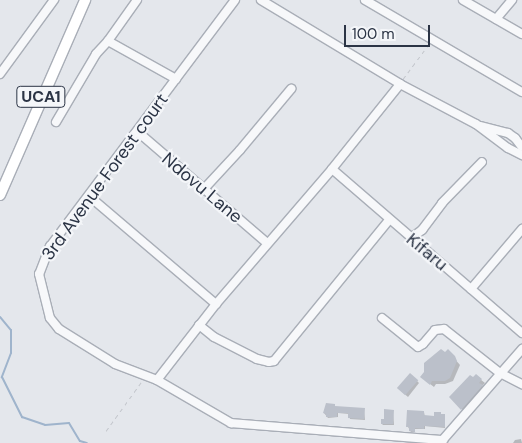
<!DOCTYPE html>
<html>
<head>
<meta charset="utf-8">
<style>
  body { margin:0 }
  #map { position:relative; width:522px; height:443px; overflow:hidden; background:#e4e7ec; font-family:"DM Sans",sans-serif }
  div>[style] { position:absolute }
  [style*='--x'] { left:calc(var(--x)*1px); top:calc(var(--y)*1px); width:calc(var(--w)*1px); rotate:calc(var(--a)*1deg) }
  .shadow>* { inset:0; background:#0003 }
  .stream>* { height:2px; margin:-1px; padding:0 1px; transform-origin:1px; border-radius:1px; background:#9fb4cc }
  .building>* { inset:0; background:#bbc0ca; transform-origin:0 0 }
  .path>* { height:1px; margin-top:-0.5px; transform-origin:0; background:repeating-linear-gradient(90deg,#c2c5cb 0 4px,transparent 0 8px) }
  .roads { filter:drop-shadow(1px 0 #a9aeb7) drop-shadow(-1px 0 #a9aeb7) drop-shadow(0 1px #a9aeb7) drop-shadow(0 -1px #a9aeb7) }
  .minor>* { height:8px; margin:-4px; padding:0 4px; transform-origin:4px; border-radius:4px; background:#f7f8fa }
  .major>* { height:10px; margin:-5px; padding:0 5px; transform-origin:5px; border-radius:5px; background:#fff }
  span { translate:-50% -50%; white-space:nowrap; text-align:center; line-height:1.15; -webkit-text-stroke:4.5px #f4f6f9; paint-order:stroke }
  .shield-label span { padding:1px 4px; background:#f4f6f9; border:1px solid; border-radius:4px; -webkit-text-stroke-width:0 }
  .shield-label { font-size:16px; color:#2b3445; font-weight:700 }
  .street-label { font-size:18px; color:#2b3445 }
  .scale { position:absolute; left:344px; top:25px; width:86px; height:22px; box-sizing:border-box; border:2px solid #2b3445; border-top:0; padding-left:6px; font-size:15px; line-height:18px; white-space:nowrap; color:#2b3445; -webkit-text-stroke:4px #f4f6f9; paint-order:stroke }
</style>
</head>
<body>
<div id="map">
  <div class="shadow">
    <div style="clip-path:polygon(441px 351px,445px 353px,448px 351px,460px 365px,453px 381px,445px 384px,436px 384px,434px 387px,425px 380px,425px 364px)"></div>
    <div style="clip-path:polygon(476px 376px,485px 383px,482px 386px,485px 389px,465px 412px,451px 397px)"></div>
    <div style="clip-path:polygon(417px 381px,419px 383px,408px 397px,401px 391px)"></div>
    <div style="clip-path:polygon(335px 407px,364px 409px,365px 420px,350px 419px,349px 414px,338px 413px,338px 417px,328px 418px,324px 413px)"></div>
    <div style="clip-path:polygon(393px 411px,394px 425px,383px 425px,382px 424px)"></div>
    <div style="clip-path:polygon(424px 412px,425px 417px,445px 416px,445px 428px,425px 426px,425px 429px,415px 429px,415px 432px,411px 432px,408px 427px)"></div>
    <div style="clip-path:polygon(521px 439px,522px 443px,513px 443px,515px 440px)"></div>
  </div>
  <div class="stream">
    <div style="--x:0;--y:317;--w:17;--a:50"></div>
    <div style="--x:11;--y:330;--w:23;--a:90"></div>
    <div style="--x:11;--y:353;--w:26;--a:111"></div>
    <div style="--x:2;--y:377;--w:45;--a:63.4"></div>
    <div style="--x:22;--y:417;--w:24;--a:19"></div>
    <div style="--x:45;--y:425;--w:24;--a:-5"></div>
    <div style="--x:69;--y:423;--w:21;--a:59"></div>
    <div style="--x:80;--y:441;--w:7;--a:16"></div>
  </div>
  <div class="building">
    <div style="clip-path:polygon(441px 349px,445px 352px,448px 349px,455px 356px,457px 361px,450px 378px,445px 381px,432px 381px,430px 385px,420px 377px,424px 372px,424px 363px)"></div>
    <div style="left:410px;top:373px;width:11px;height:20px;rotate:41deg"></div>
    <div style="clip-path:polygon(476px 374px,482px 379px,479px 383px,483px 385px,461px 410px,449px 397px,470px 375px,473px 377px)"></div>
    <div style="clip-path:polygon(326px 403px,335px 404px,335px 406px,365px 408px,364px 419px,348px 418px,348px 413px,337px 413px,337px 417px,326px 417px,326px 414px,323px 413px)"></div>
    <div style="clip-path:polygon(384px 409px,394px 410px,393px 424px,381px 424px,381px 419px,384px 419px)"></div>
    <div style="clip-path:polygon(407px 410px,424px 411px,424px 415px,434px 416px,434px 412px,441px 412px,441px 414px,445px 414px,445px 427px,424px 426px,424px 429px,415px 428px,415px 432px,409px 431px,409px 427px,406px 427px)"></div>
  </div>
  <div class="path">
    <div style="--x:403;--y:79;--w:44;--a:-53.4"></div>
    <div style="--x:106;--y:431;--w:62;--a:-54.2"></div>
  </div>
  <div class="roads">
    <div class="minor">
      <div style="--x:137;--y:0;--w:50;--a:125.3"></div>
      <div style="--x:108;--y:41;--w:78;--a:29.2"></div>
      <div style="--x:235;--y:0;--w:308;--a:126.9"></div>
      <div style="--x:50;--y:246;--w:30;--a:111"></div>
      <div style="--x:39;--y:274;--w:45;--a:76"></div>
      <div style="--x:50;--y:318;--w:14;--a:51"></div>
      <div style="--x:59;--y:329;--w:66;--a:32"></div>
      <div style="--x:115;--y:364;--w:45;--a:20.9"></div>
      <div style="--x:157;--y:380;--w:86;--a:30.2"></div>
      <div style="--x:231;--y:423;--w:213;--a:4.6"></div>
      <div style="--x:261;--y:0;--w:162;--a:31.1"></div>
      <div style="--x:400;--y:84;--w:86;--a:27.8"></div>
      <div style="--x:476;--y:124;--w:40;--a:37"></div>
      <div style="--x:508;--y:148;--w:16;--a:27"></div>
      <div style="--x:365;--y:0;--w:182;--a:30.4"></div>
      <div style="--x:463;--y:0;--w:68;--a:30"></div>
      <div style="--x:496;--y:19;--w:25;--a:-50"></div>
      <div style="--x:0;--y:74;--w:92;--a:-53.9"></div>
      <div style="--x:56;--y:122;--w:79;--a:-59.5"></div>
      <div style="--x:96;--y:54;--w:18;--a:-47"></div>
      <div style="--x:480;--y:126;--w:29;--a:14"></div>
      <div style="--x:508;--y:133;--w:9;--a:36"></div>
      <div style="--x:515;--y:138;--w:11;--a:52"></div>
      <div style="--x:138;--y:132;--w:170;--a:40.7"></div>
      <div style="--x:332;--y:169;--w:251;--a:40.8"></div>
      <div style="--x:203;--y:190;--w:54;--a:-47.2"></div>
      <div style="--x:240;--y:150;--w:80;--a:-50.1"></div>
      <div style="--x:89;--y:196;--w:167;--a:40.4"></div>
      <div style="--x:411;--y:238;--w:14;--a:-36"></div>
      <div style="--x:422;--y:230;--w:34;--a:-53"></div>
      <div style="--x:442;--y:203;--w:57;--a:-45.7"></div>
      <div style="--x:471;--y:289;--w:79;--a:-49.6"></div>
      <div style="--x:382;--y:318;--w:46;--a:38.9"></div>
      <div style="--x:418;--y:347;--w:6;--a:-31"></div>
      <div style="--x:423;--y:344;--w:18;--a:-49"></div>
      <div style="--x:435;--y:330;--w:9;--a:-6"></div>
      <div style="--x:444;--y:329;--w:71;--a:38.2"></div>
      <div style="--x:500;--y:373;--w:25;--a:27"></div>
      <div style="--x:199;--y:325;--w:19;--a:39"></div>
      <div style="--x:214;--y:337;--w:48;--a:27.1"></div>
      <div style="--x:257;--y:359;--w:12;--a:14"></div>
      <div style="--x:269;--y:362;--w:5;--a:-11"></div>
      <div style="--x:274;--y:361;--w:182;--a:-50.8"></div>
      <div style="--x:157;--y:380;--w:96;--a:-52.2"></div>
      <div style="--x:216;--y:304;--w:178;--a:-49.3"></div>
      <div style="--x:332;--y:169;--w:109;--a:-51.3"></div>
      <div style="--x:440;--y:443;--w:125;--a:-48.9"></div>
    </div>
    <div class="major">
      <div style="--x:0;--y:195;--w:213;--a:-66.4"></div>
    </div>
  </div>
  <div class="shield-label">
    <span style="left:41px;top:97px">UCA1</span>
  </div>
  <div class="street-label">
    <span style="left:105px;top:177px;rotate:-54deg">3rd Avenue Forest court</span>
    <span style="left:202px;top:188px;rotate:40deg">Ndovu Lane</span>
    <span style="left:427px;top:252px;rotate:40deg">Kifaru</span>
  </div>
  <div class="scale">100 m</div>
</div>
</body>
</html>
